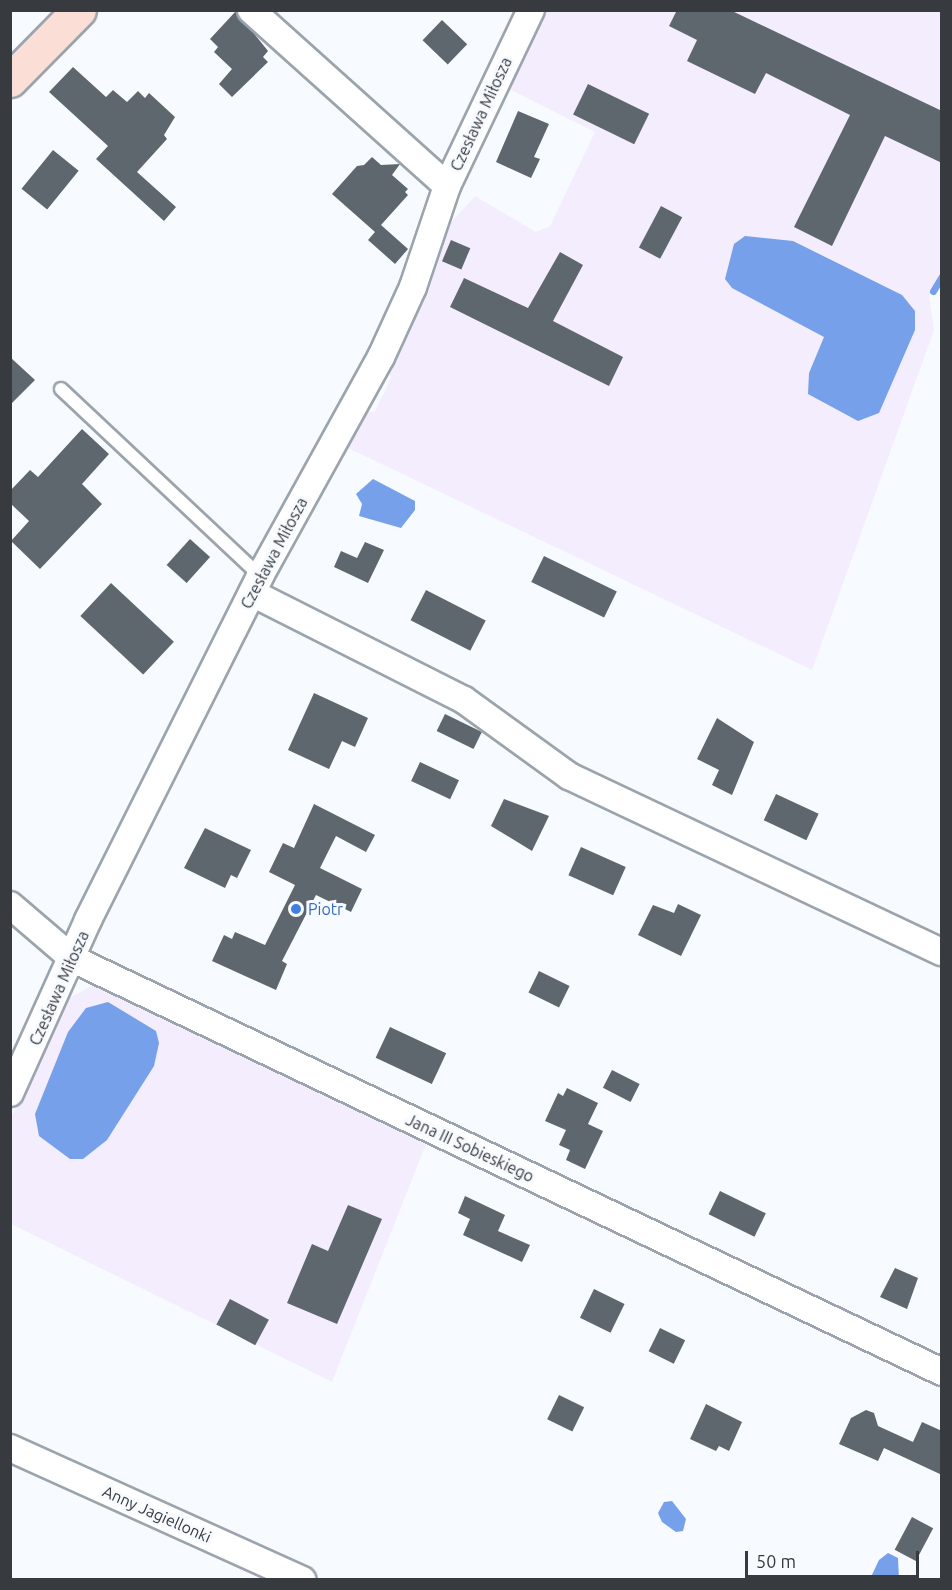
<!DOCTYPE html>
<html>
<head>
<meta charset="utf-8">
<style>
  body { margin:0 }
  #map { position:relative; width:952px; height:1590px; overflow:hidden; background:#f7fbff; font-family:Ubuntu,sans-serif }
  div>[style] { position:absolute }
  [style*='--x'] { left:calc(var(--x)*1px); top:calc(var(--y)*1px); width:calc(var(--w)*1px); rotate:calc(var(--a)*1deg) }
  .industrial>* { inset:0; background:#f4edfe }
  .water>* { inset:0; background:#76a0ea }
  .stream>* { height:7px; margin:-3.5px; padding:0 3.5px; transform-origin:3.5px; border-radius:3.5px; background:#76a0ea }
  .building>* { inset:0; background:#5e676e; transform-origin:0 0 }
  .roads { filter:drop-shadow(2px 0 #9ba4ac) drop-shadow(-2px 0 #9ba4ac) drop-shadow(0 2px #9ba4ac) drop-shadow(0 -2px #9ba4ac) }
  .lane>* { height:12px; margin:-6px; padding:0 6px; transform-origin:6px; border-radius:6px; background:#fff }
  .street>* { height:26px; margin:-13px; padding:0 13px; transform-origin:13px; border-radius:13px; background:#fff }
  .secondary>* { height:33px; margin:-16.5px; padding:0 16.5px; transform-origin:16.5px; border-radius:16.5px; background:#fbdfd6 }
  .dots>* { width:16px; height:16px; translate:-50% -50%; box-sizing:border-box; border:3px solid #f7fbff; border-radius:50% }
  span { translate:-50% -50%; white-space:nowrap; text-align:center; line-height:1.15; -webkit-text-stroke:6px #f7fbff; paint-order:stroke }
  .street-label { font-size:16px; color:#373a3e }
  .shop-label { font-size:16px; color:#366cbe }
  .left { translate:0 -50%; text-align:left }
  .frame { position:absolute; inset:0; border:12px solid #373a3e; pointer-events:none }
  .scale { position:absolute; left:745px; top:1551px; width:174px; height:27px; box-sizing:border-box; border:3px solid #373a3e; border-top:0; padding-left:8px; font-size:18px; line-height:21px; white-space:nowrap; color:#373a3e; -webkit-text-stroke:4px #f7fbff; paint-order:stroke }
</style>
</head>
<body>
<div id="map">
  <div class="industrial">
    <div style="clip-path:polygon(547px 11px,941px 11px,942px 274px,929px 296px,934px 330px,812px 670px,344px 446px,362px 413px,375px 411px,391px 378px,386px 366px,446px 228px,475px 196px,536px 232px,550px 226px,595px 132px,509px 89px)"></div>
    <div style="clip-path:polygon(93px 985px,426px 1144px,332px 1382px,11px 1224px,10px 1120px,70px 998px)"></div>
  </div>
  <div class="water">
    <div style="clip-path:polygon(745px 236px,793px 241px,902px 295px,915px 311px,915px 330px,879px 413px,858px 421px,808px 394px,809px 373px,824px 337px,732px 288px,725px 279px,734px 244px)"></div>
    <div style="clip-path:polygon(373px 479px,415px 501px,415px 510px,401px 528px,359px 516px,362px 504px,356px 494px)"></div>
    <div style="clip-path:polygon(108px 1002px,156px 1031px,159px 1043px,154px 1066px,107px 1140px,83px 1159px,70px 1159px,39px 1136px,35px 1114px,68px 1032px,86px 1008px)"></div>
    <div style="clip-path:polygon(672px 1501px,686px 1519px,683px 1531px,676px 1532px,662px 1522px,658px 1513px,664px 1502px)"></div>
    <div style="clip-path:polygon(888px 1553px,898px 1558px,899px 1579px,870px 1579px,879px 1560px)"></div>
  </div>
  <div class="stream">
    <div style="--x:933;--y:291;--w:17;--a:-59"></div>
  </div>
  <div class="building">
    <div style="clip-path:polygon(677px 10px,730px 10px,942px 111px,942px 163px,885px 136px,832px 246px,794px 227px,850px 115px,766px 73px,755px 94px,687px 61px,697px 40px,669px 26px)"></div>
    <div style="clip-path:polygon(236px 11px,268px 51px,263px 57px,268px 62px,232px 97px,219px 84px,232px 69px,214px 52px,218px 47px,210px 39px)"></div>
    <div style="left:442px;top:20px;width:35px;height:28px;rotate:44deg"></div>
    <div style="clip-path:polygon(73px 67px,106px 97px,113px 90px,127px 102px,138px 91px,145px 98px,149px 93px,175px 117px,164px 135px,167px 139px,137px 172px,176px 207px,164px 221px,96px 159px,108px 146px,49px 92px)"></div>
    <div style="left:588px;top:84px;width:68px;height:34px;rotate:26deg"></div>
    <div style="clip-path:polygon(518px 111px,549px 124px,534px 157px,540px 159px,531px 178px,496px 162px)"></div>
    <div style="left:53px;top:150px;width:33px;height:50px;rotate:39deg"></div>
    <div style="clip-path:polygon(372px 157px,381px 165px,400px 164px,392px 175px,408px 189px,405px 192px,408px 195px,381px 225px,408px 249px,395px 264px,368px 240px,375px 232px,332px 194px,357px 166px,364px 165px)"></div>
    <div style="left:661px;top:206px;width:24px;height:47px;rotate:28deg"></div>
    <div style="left:451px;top:240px;width:21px;height:23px;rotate:23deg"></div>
    <div style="clip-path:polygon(560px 252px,583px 265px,553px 321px,623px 357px,609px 386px,450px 307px,464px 278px,528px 308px)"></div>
    <div style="clip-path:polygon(10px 357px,35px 380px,10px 405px)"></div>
    <div style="clip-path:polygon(82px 429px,109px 454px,82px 484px,102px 504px,40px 569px,11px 541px,29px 521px,10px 503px,10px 491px,30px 470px,38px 477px)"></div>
    <div style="left:190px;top:539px;width:27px;height:35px;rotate:42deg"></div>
    <div style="clip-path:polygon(365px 542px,384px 550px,368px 583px,334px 567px,341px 551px,357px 558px)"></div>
    <div style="left:544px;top:556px;width:81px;height:29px;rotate:26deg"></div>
    <div style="left:111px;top:583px;width:86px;height:45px;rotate:43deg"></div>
    <div style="left:426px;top:590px;width:67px;height:34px;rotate:27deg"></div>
    <div style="clip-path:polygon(314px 693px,368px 718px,355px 747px,342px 741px,329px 769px,288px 750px)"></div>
    <div style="left:445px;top:714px;width:41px;height:19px;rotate:26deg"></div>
    <div style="clip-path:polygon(717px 718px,754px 742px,732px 795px,712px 785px,719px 770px,697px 759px)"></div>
    <div style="left:420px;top:762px;width:43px;height:21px;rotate:25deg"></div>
    <div style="left:776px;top:794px;width:47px;height:29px;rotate:25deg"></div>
    <div style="clip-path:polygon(504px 799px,549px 816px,532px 851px,491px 826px)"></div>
    <div style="clip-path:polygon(314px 804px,375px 835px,366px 852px,336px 836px,320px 868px,362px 889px,351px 912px,316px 895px,282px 961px,287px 964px,276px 990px,212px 961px,224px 935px,232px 939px,235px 932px,265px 945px,295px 885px,269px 872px,283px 843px,294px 848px)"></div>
    <div style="clip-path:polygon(205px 828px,251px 850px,237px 878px,231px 875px,225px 888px,184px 868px)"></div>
    <div style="left:581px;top:847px;width:49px;height:31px;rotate:24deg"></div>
    <div style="clip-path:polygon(678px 904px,701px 915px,681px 956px,638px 935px,653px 905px,674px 913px)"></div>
    <div style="left:539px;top:971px;width:34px;height:24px;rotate:26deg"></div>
    <div style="left:390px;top:1027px;width:62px;height:34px;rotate:25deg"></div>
    <div style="left:612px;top:1070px;width:31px;height:20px;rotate:27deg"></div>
    <div style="clip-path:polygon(567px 1088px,598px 1103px,588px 1124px,603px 1131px,585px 1169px,566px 1160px,570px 1150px,559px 1145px,566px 1130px,545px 1121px,558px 1093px,563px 1096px)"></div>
    <div style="left:720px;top:1191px;width:51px;height:26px;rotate:26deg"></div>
    <div style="clip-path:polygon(465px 1196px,505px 1215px,498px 1231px,530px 1245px,522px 1262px,463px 1235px,470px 1219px,458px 1213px)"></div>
    <div style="clip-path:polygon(348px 1205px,382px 1219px,337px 1324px,287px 1303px,312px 1244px,328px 1251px)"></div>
    <div style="clip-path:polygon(895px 1268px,918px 1278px,907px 1309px,880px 1297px)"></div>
    <div style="left:594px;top:1289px;width:34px;height:32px;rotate:26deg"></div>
    <div style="left:230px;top:1299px;width:44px;height:29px;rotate:28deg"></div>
    <div style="left:660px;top:1328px;width:28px;height:26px;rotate:26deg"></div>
    <div style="left:559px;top:1395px;width:28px;height:27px;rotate:26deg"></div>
    <div style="clip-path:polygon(706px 1404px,742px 1422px,729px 1451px,719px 1446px,716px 1451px,690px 1439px)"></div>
    <div style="clip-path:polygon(866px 1410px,874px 1413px,878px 1426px,913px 1442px,922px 1422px,942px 1431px,942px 1475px,884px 1448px,878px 1461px,839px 1444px,851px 1418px)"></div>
    <div style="left:912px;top:1517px;width:24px;height:37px;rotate:28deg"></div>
  </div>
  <div class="roads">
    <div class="lane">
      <div style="--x:61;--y:389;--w:273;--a:43.2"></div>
    </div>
    <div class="street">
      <div style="--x:251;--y:10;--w:263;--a:41.9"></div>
      <div style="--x:252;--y:593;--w:237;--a:26.8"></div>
      <div style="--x:464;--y:700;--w:130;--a:35.9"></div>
      <div style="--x:569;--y:776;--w:412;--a:25.3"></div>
      <div style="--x:10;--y:905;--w:83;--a:40.6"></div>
      <div style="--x:73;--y:959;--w:962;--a:25.42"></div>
      <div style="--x:10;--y:1093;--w:190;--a:-65.7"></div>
      <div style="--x:88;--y:920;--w:385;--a:-63.4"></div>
      <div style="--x:260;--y:576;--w:250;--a:-61.1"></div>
      <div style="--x:381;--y:357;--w:77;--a:-65.4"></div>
      <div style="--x:413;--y:287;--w:107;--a:-71.4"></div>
      <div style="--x:447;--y:186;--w:195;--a:-64.5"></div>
      <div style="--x:10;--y:1448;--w:321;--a:24.3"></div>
    </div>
    <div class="secondary">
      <div style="--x:10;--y:80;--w:98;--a:-45.4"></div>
    </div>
  </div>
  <div class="dots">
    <div style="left:296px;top:909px;background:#3f7fe0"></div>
  </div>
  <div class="street-label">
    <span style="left:481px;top:114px;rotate:-65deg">Czesława Miłosza</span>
    <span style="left:274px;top:553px;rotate:-62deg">Czesława Miłosza</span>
    <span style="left:59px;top:988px;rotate:-66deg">Czesława Miłosza</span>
    <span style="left:470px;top:1148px;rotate:25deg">Jana III Sobieskiego</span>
    <span style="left:157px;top:1514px;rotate:24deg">Anny Jagiellonki</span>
  </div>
  <div class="shop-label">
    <span class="left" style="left:308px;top:909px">Piotr</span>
  </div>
  <div class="frame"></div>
  <div class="scale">50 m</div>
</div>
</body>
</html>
